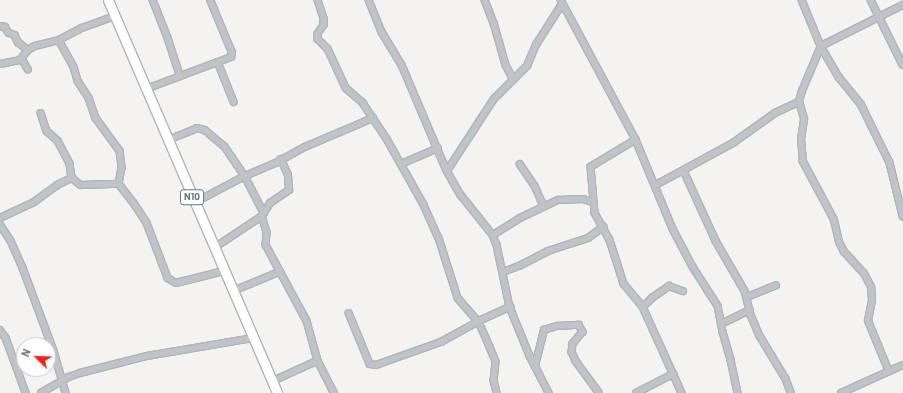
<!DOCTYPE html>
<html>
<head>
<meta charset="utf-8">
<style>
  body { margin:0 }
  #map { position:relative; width:903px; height:393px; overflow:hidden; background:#f4f3ef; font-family:Barlow,sans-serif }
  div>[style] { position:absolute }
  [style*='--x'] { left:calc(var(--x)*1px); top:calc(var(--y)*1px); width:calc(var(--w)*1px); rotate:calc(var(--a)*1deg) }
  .roads { filter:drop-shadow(1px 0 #afb6b9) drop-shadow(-1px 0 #afb6b9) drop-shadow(0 1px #afb6b9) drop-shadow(0 -1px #afb6b9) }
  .minor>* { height:5.5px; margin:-2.75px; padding:0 2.75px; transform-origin:2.75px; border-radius:2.75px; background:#bec4c7 }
  .primary>* { height:9px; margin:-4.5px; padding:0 4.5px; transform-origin:4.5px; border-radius:4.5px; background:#fff }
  span { translate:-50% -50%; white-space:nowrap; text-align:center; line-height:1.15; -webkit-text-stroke:4px #fff; paint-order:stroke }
  .shield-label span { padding:1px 3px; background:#fff; border:1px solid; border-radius:3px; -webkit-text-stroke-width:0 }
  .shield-label { font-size:10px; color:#617a83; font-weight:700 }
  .north { position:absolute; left:16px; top:337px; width:40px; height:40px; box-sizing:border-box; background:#fff; border:1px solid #c0cacd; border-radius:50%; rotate:293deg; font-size:11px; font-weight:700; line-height:16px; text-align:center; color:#617a83 }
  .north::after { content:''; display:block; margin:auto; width:14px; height:18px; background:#ee1f15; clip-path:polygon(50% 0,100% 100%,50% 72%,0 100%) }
</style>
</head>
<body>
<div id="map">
  <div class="roads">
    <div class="minor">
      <div style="--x:153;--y:0;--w:41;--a:68.5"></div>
      <div style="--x:168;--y:38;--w:40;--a:72"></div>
      <div style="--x:318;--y:0;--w:20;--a:72"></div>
      <div style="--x:324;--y:19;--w:6;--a:90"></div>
      <div style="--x:324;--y:25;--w:11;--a:124"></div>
      <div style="--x:318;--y:34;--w:5;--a:90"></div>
      <div style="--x:318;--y:39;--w:14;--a:45"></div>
      <div style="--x:328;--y:49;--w:43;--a:65.2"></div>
      <div style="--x:346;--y:88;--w:23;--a:41"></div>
      <div style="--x:363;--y:103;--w:43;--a:56.3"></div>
      <div style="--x:387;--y:139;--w:76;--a:60.7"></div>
      <div style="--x:424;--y:205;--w:36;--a:66"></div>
      <div style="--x:439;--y:238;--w:63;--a:72.4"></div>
      <div style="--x:458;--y:298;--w:32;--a:49"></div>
      <div style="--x:479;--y:322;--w:27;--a:66"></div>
      <div style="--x:490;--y:347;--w:16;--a:68"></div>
      <div style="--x:496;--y:362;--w:18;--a:96"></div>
      <div style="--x:494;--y:380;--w:13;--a:77"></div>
      <div style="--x:369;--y:0;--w:35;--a:68"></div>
      <div style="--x:382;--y:32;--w:39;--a:59"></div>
      <div style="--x:402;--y:65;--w:115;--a:67"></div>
      <div style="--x:447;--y:171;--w:28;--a:60"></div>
      <div style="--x:461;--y:195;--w:51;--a:51.3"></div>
      <div style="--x:493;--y:235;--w:11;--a:68"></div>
      <div style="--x:497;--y:245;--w:63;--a:78.2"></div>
      <div style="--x:510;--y:307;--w:53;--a:67.8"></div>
      <div style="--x:530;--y:356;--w:42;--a:62.8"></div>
      <div style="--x:485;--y:0;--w:25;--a:69"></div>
      <div style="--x:494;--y:23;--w:44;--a:74.1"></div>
      <div style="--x:506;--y:65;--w:16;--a:63"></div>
      <div style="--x:561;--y:0;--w:159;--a:61.8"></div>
      <div style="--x:636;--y:140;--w:52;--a:149"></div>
      <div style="--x:591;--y:167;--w:46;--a:85"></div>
      <div style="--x:595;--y:213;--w:31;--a:61"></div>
      <div style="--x:610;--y:240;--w:46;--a:72.3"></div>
      <div style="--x:624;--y:284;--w:30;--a:50"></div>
      <div style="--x:643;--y:307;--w:94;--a:65.6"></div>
      <div style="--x:802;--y:0;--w:50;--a:67.6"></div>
      <div style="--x:821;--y:46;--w:36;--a:60"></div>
      <div style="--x:839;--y:77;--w:35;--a:51"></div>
      <div style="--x:861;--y:104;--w:66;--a:63.8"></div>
      <div style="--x:890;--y:163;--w:55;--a:76.2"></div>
      <div style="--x:871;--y:0;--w:72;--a:63.8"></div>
      <div style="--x:0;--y:26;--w:5;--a:11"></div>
      <div style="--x:5;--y:27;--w:7;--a:56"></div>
      <div style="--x:9;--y:33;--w:6;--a:18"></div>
      <div style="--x:15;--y:35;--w:8;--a:67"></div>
      <div style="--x:18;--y:42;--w:13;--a:39"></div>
      <div style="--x:59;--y:40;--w:31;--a:61"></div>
      <div style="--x:74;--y:67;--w:15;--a:74"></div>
      <div style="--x:78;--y:81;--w:20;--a:57"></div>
      <div style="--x:89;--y:98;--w:21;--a:71"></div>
      <div style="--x:96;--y:118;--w:41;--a:54"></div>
      <div style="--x:120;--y:151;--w:17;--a:83"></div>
      <div style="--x:122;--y:168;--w:16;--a:101"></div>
      <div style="--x:119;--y:184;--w:24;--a:52"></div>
      <div style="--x:134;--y:203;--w:24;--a:57"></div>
      <div style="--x:147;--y:223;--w:59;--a:69.1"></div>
      <div style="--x:168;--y:278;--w:9;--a:32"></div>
      <div style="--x:176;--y:283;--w:49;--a:-14"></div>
      <div style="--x:22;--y:59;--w:12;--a:59"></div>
      <div style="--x:218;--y:62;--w:43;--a:68.2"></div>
      <div style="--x:0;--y:64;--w:20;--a:-11"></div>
      <div style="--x:20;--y:60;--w:13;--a:-51"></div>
      <div style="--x:28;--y:50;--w:8;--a:-30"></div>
      <div style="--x:35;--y:46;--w:25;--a:-14"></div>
      <div style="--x:59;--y:40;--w:26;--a:-28"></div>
      <div style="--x:82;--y:28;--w:35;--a:-20"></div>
      <div style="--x:146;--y:89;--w:91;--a:-20.6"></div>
      <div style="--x:231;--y:57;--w:4;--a:-76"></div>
      <div style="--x:232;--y:53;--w:57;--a:-112.5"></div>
      <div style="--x:41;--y:113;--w:19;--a:72"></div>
      <div style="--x:47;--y:131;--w:15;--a:42"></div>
      <div style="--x:58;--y:141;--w:26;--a:62"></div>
      <div style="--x:70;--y:164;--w:14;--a:82"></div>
      <div style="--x:168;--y:140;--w:31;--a:-22"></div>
      <div style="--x:197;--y:128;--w:8;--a:14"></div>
      <div style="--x:205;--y:130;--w:26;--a:40"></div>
      <div style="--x:225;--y:147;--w:12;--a:55"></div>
      <div style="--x:232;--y:157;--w:23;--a:56"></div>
      <div style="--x:245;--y:176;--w:42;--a:62.8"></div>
      <div style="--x:636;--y:140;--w:96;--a:67.4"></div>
      <div style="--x:673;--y:229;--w:43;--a:62.2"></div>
      <div style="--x:693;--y:267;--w:46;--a:57.3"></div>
      <div style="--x:718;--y:306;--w:26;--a:79"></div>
      <div style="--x:723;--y:332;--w:29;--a:74"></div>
      <div style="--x:731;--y:360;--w:34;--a:78"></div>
      <div style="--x:401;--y:164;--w:40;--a:-23.4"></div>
      <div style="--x:520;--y:164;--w:27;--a:56"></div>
      <div style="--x:535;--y:186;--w:22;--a:66"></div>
      <div style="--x:447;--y:171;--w:86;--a:-56.9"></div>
      <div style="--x:494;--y:99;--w:47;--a:-45"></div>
      <div style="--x:527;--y:66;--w:23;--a:-67"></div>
      <div style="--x:536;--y:45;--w:49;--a:-57.6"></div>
      <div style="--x:684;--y:171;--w:77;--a:65.4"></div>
      <div style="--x:716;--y:241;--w:58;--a:59.9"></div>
      <div style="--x:745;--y:291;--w:25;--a:76"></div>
      <div style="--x:751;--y:315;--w:23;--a:67"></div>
      <div style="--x:760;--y:336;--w:50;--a:58.8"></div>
      <div style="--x:786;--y:379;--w:15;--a:70"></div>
      <div style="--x:656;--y:185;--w:88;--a:-28.6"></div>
      <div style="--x:733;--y:143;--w:52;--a:-35.5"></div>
      <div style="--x:775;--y:113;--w:26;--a:-25"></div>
      <div style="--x:194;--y:203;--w:58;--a:-27.9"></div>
      <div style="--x:245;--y:176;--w:34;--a:-23"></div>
      <div style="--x:276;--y:163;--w:33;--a:-29"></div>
      <div style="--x:305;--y:147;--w:74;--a:-23.1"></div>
      <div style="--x:262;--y:216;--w:17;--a:73"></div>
      <div style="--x:267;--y:232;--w:13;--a:94"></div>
      <div style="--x:266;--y:245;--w:86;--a:61.7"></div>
      <div style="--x:307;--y:321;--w:41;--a:74.6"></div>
      <div style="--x:318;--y:361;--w:51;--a:155.5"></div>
      <div style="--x:0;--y:218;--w:38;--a:-25"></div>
      <div style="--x:34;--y:202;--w:29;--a:-36"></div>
      <div style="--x:57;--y:185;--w:17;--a:-25"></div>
      <div style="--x:72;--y:178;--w:11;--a:38"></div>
      <div style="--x:81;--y:185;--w:38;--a:-2"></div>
      <div style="--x:0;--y:224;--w:20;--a:57"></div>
      <div style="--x:11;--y:241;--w:30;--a:66"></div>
      <div style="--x:23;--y:268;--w:89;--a:69.5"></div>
      <div style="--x:54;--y:351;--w:44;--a:74.1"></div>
      <div style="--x:493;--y:235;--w:32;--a:-32"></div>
      <div style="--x:520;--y:218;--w:42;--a:-25.3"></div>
      <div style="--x:558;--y:200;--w:25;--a:-2"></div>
      <div style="--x:583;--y:199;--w:10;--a:17"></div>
      <div style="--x:214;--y:248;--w:58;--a:-33.7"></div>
      <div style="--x:262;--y:216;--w:15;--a:-58"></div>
      <div style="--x:270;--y:203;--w:23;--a:-34"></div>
      <div style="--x:289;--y:190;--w:15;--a:-94"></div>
      <div style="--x:288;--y:175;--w:17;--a:-115"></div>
      <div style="--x:503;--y:272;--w:17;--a:-21"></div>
      <div style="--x:519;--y:266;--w:33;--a:-27"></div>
      <div style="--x:548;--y:251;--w:42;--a:-18"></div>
      <div style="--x:588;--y:238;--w:19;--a:-36"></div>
      <div style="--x:233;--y:291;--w:50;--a:-22.4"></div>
      <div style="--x:747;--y:297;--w:31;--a:-22"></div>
      <div style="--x:643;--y:307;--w:13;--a:-45"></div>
      <div style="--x:652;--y:298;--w:21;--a:-35"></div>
      <div style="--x:669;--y:286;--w:15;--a:20"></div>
      <div style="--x:349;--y:313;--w:55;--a:67.6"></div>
      <div style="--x:370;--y:364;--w:6;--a:9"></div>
      <div style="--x:376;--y:365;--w:69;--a:-19.5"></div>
      <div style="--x:441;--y:342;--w:48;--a:-28.7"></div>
      <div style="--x:483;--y:319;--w:30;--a:-24"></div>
      <div style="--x:721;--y:324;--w:32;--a:-26"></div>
      <div style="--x:0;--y:330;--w:10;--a:53"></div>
      <div style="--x:6;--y:338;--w:59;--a:70"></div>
      <div style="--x:318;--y:361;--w:36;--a:63"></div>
      <div style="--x:535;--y:366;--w:37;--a:-76"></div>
      <div style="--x:544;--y:330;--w:14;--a:-17"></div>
      <div style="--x:557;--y:326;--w:22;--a:-3"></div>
      <div style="--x:579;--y:325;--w:8;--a:60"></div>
      <div style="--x:583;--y:332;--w:16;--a:130"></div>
      <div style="--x:573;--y:344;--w:8;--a:97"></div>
      <div style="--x:572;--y:352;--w:10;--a:66"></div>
      <div style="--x:576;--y:361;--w:39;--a:54"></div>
      <div style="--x:889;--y:372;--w:55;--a:-112.4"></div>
      <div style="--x:868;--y:321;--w:21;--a:-79"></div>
      <div style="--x:872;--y:300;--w:13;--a:-94"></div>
      <div style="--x:871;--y:287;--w:15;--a:-118"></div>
      <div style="--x:864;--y:274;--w:30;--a:-132"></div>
      <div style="--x:844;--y:252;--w:11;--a:-117"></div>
      <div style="--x:839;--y:242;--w:23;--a:-103"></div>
      <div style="--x:834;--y:220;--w:66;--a:-118.1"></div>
      <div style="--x:803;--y:162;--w:23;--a:-95"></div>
      <div style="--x:801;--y:139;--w:20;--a:-81"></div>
      <div style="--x:804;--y:119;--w:18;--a:-106"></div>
      <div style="--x:799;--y:102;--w:11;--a:-75"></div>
      <div style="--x:802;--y:91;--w:49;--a:-67.1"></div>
      <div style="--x:821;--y:46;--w:92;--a:-26.6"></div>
      <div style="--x:41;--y:393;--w:32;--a:-30"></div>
      <div style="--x:69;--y:377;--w:12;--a:-20"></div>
      <div style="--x:80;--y:373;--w:69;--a:-14.2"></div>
      <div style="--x:147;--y:356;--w:108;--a:-9.6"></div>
      <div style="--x:636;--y:393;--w:42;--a:-27.2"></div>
      <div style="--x:841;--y:393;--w:68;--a:-24.3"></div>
    </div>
    <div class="primary">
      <div style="--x:108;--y:0;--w:428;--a:66.7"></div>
    </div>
  </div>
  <div class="shield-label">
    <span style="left:192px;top:197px">N10</span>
  </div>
  <div class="north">N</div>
</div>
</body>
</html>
